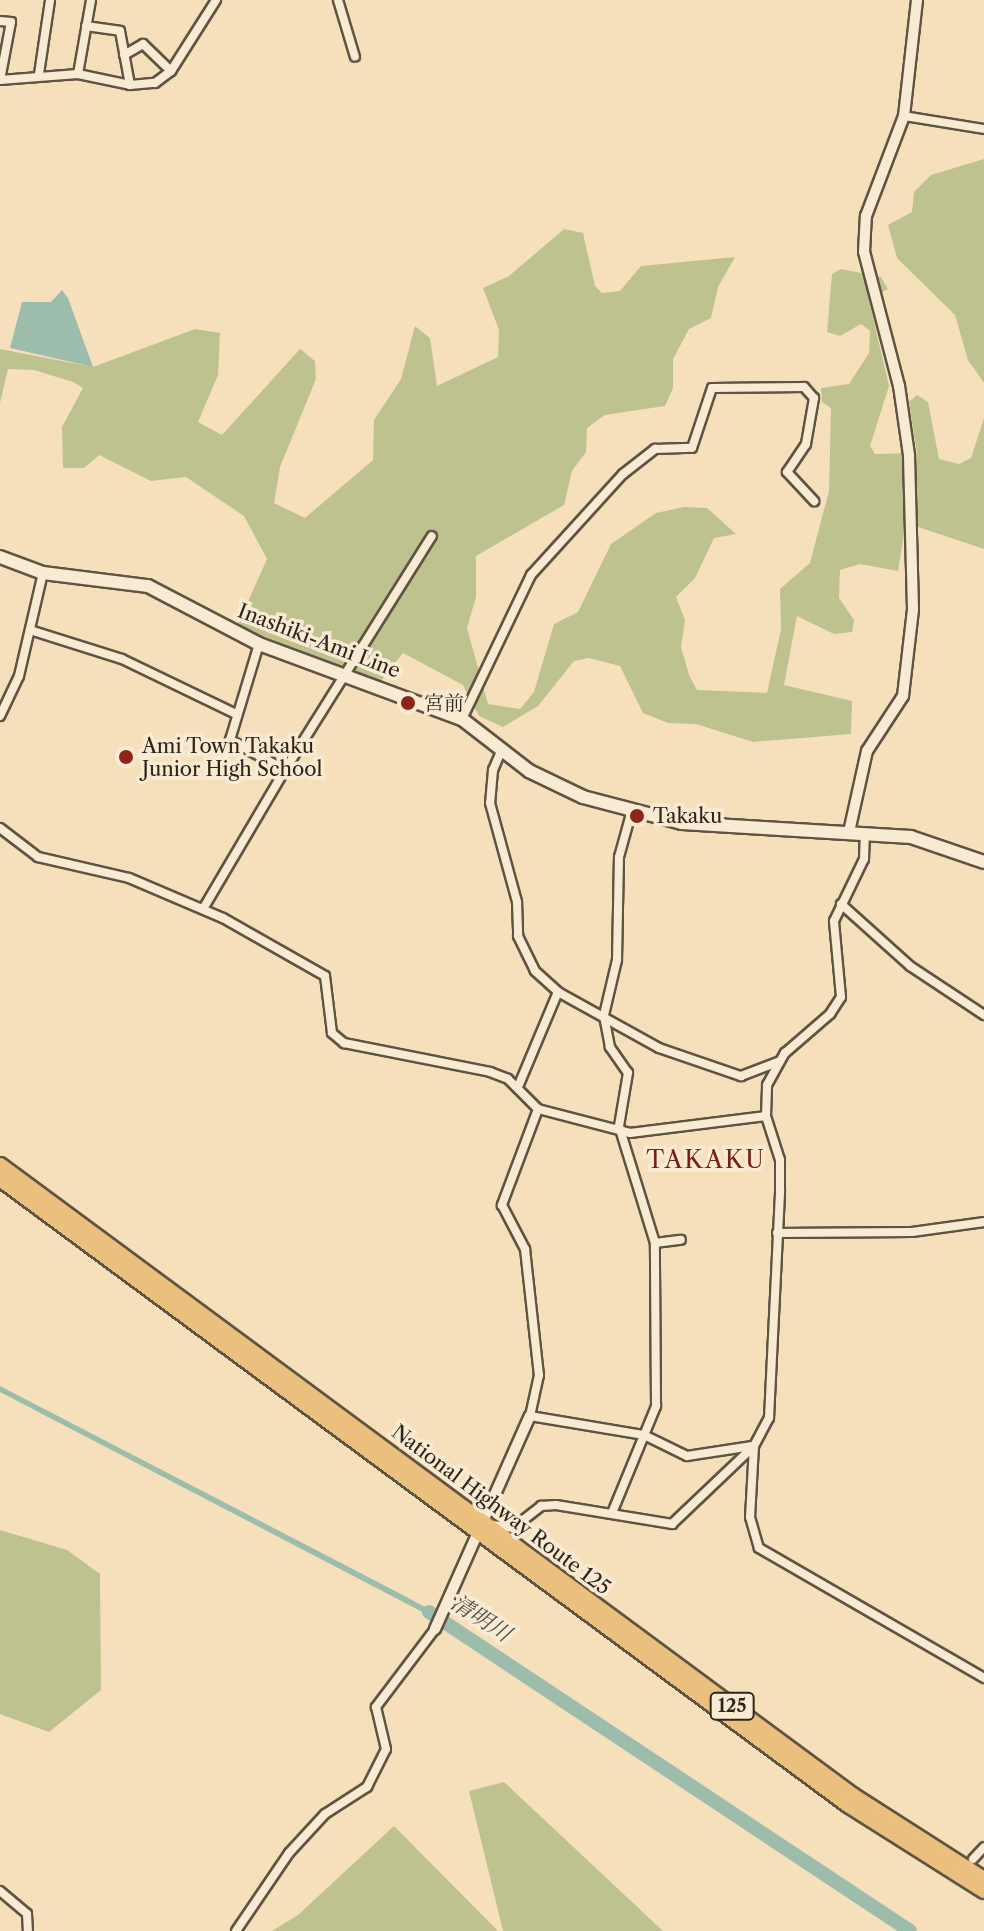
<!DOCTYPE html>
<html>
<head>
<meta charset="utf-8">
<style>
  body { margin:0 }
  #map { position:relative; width:984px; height:1931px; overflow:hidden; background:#f6e0bc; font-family:"Libre Caslon Text","Noto Serif JP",serif }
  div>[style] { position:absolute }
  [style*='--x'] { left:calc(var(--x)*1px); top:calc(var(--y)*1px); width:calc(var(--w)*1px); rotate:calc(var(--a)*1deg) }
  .green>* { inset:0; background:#bec28f }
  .water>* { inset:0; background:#9dbdac }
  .river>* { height:14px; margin:-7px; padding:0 7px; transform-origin:7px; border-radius:7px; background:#9dbdac }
  .roads { filter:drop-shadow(2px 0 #5f5442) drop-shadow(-2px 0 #5f5442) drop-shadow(0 2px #5f5442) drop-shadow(0 -2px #5f5442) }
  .minor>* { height:8px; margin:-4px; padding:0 4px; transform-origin:4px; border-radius:4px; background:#f9ebd3 }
  .tertiary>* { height:10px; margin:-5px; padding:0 5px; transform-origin:5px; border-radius:5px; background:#f9ebd3 }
  .secondary>* { height:12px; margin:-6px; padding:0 6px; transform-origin:6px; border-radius:6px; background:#f9ebd3 }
  .trunk>* { height:14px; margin:-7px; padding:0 7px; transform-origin:7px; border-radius:7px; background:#ebc07e }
  .dots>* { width:22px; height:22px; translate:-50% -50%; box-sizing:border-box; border:4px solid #f9ebd3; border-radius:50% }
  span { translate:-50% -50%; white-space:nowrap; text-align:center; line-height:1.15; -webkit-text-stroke:7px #f9ebd3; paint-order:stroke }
  .shield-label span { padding:2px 6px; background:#f9ebd3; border:2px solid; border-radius:6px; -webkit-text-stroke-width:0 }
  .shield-label { font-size:18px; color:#2d251a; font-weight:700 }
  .street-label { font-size:20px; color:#2d251a }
  .poi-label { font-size:20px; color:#2d251a }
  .left { translate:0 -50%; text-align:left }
  .water-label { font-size:22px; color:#4f5346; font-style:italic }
  .quarter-label { font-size:24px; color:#7a1f14; letter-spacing:2px }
</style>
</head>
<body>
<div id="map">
  <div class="green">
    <div style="clip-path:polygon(984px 159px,984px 383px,968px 360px,955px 315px,897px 258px,888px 225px,912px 212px,914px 192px,931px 175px)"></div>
    <div style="clip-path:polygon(564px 229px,583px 233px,595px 286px,602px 293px,620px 291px,641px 266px,735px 257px,718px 287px,711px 318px,689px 329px,673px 359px,673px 388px,665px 406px,605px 415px,587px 428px,586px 452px,572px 471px,564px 505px,476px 556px,476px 597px,467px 628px,488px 704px,520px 709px,534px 692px,554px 624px,578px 612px,611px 544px,656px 513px,684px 507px,707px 508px,736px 534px,714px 538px,695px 578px,676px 597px,685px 620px,681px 647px,689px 675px,697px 690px,767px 693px,781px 629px,780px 589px,810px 563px,829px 491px,831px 408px,822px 402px,821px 388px,849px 384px,869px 353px,870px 331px,861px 324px,840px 336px,827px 332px,832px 274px,841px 269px,881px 277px,888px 289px,869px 300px,889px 386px,870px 446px,875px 454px,917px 453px,909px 402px,917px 395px,928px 402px,939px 459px,959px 464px,971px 458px,984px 418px,984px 549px,906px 523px,898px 571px,860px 564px,840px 570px,839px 598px,854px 620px,852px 632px,834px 634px,797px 616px,784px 685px,852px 701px,851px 734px,753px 742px,696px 724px,668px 723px,643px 713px,620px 666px,589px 658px,574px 661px,538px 706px,503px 727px,479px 716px,463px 685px,403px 653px,381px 681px,237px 626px,267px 559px,244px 516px,186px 477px,151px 481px,99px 455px,84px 468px,63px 468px,62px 427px,83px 388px,73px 382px,34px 370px,8px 369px,0 403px,0 349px,93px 367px,195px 329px,220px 333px,218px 375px,198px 422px,222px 435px,300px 349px,315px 361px,316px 379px,280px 467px,274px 503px,305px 518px,373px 460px,374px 420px,401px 379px,415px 326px,430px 338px,437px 386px,498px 357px,499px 330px,483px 288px,509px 276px)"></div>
    <div style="clip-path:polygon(0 1530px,67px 1550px,100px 1574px,101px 1690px,49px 1732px,0 1714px)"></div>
    <div style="clip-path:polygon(504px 1782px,663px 1931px,503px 1931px,469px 1791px)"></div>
    <div style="clip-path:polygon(394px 1826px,498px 1931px,272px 1931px,298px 1915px)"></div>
  </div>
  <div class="water">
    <div style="clip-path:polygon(62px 290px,68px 298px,93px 367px,10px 348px,22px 302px,51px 302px)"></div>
    <div style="clip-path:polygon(0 1386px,397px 1592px,436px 1613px,434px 1618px,0 1392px)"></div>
  </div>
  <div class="river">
    <div style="--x:429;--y:1612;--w:577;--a:33.55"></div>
  </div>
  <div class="roads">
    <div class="minor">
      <div style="--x:338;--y:0;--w:59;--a:73.4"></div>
      <div style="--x:0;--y:21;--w:11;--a:5"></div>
      <div style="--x:11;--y:22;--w:59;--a:100.7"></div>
      <div style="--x:86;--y:26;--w:34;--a:8"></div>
      <div style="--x:120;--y:31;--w:55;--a:79.5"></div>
      <div style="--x:124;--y:55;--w:22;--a:-30"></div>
      <div style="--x:143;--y:44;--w:39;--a:44"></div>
      <div style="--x:39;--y:74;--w:75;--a:-81.5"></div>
      <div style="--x:78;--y:74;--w:75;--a:-80"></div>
      <div style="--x:0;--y:80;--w:78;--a:-4.4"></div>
      <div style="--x:78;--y:74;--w:53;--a:11.9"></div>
      <div style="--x:130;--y:85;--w:25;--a:-5"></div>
      <div style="--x:155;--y:83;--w:20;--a:-37"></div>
      <div style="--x:171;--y:71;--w:84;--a:-57.6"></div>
      <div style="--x:904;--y:116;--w:81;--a:9.2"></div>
      <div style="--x:30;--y:630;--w:96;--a:17.5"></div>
      <div style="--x:122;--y:659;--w:124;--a:25.7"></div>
      <div style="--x:0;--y:716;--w:44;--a:-64.6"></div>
      <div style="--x:19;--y:676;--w:106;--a:-76.9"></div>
      <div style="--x:462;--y:719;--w:160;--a:-64.4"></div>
      <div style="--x:531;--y:575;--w:137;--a:-47.7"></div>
      <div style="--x:623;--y:474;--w:41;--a:-38"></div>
      <div style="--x:655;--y:449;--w:37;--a:-2"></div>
      <div style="--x:692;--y:448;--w:63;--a:-71.6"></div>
      <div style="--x:712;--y:388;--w:92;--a:-0.6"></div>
      <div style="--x:804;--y:387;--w:15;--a:48"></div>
      <div style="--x:814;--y:398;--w:47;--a:99.9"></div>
      <div style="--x:806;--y:444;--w:34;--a:124"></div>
      <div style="--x:787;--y:472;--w:40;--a:47"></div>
      <div style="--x:502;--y:749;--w:23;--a:113"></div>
      <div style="--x:493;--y:770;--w:33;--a:95"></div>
      <div style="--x:490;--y:803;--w:103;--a:74.7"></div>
      <div style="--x:517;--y:902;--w:34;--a:88"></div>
      <div style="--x:518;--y:936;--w:39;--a:64"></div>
      <div style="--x:535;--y:971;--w:31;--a:42"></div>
      <div style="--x:558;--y:992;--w:115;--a:29"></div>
      <div style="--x:659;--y:1048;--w:87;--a:18.9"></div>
      <div style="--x:741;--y:1076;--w:40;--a:-21"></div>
      <div style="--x:285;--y:770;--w:276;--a:-57.9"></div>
      <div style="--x:0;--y:828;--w:48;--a:37.3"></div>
      <div style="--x:38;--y:857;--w:93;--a:13"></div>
      <div style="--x:129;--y:878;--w:102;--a:23.1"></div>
      <div style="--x:223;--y:918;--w:117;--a:29.6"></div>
      <div style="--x:325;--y:976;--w:57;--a:83"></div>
      <div style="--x:332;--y:1033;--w:16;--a:40"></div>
      <div style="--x:344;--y:1043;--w:149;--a:11.2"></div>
      <div style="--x:490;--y:1072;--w:19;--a:21"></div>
      <div style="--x:508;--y:1079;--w:42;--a:45"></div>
      <div style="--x:538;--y:1109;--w:95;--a:14.6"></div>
      <div style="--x:630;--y:1133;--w:137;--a:-7.1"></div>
      <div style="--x:841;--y:904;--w:93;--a:41.9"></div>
      <div style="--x:910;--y:966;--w:89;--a:33.5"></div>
      <div style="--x:203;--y:909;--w:161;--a:-59.5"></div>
      <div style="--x:285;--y:770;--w:63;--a:-151.4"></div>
      <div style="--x:230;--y:740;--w:100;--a:-73.2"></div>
      <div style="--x:518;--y:1087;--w:103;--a:-67.2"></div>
      <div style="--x:538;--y:1109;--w:103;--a:110.6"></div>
      <div style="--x:502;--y:1205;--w:50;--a:62.4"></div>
      <div style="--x:525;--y:1249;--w:127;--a:83.7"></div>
      <div style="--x:539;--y:1375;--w:42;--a:102.4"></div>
      <div style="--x:530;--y:1416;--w:116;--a:9.5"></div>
      <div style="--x:644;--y:1435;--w:48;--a:26"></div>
      <div style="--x:687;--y:1456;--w:66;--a:-8.7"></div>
      <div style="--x:777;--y:1233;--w:135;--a:-0.4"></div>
      <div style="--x:912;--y:1232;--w:73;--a:-7.9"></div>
      <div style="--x:655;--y:1243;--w:26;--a:-7"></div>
      <div style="--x:754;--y:1446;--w:71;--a:93.2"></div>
      <div style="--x:750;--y:1517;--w:32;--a:74"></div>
      <div style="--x:759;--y:1548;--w:260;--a:30"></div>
      <div style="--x:612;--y:1513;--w:116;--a:-67.6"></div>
      <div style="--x:656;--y:1406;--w:163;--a:-90.4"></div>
      <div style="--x:655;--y:1243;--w:122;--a:-107.1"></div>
      <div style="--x:619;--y:1126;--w:54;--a:-80.4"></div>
      <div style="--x:628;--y:1073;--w:32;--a:-125"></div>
      <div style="--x:610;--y:1047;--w:33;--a:-101"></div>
      <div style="--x:604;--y:1015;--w:57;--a:-76.7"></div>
      <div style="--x:617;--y:960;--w:103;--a:-88.9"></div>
      <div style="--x:619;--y:857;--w:49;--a:-74.5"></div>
      <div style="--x:493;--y:1525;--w:20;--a:9"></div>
      <div style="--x:513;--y:1528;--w:36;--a:-38"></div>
      <div style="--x:541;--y:1506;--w:15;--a:-4"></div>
      <div style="--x:556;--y:1505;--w:118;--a:9.3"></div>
      <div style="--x:672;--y:1524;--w:113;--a:-43.6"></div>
      <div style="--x:754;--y:1446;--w:32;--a:-62"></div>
      <div style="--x:769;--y:1418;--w:228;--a:-87.2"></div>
      <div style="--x:780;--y:1190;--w:30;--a:-90"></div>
      <div style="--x:780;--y:1160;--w:46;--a:-107.7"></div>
      <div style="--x:766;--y:1116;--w:31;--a:-88"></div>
      <div style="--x:767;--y:1085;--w:37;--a:-61"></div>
      <div style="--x:785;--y:1053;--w:60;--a:-40.9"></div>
      <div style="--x:830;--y:1014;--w:20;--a:-57"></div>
      <div style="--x:841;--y:997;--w:76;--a:-95.3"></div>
      <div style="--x:834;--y:921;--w:69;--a:-64.2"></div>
      <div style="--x:864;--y:859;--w:26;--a:-88"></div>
      <div style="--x:973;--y:1859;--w:16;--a:-47"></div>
      <div style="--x:0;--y:1891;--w:35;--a:40"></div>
      <div style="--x:27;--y:1914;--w:17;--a:87"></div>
      <div style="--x:236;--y:1931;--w:94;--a:-55.8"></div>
      <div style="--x:289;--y:1853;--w:53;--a:-47.3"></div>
      <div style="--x:325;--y:1814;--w:50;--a:-32.7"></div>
      <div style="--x:367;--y:1787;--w:42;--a:-63.4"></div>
      <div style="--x:386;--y:1749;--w:43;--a:-103.4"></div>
      <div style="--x:376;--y:1707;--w:98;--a:-52.9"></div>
    </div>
    <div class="tertiary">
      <div style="--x:849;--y:832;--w:83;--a:-77.5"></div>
      <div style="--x:867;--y:751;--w:66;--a:-56.8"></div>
      <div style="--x:903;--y:696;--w:88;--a:-83.4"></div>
      <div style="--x:913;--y:609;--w:154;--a:-91.5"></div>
      <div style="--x:909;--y:455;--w:70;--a:-98.2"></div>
      <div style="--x:899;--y:386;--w:138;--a:-104.6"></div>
      <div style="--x:864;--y:252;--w:36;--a:-87"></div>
      <div style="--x:866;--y:216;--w:107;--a:-69.2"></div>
      <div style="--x:904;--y:116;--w:117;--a:-83.6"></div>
      <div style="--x:435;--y:1629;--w:233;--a:-66"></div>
    </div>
    <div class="secondary">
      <div style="--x:0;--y:557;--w:46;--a:20.4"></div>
      <div style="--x:43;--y:573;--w:106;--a:7.1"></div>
      <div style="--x:148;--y:586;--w:125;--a:27.6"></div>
      <div style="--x:259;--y:644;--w:216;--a:20.3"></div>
      <div style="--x:462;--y:719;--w:85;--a:37.8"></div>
      <div style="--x:529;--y:771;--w:60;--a:25.7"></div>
      <div style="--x:583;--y:797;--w:102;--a:14.7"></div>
      <div style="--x:682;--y:823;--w:229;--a:3.5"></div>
      <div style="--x:911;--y:837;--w:77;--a:18.9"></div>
    </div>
    <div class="trunk">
      <div style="--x:0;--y:1165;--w:1062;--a:36.46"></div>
      <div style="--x:854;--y:1796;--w:154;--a:32.6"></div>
      <div style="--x:0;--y:1179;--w:1054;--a:36.44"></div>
      <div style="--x:848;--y:1805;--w:161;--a:32.3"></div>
    </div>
  </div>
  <div class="dots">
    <div style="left:408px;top:703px;background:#8f2418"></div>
    <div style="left:126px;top:757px;background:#8f2418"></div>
    <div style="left:637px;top:816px;background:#8f2418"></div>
  </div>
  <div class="shield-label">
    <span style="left:732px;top:1706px">125</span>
  </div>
  <div class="street-label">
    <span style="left:319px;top:641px;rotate:21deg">Inashiki-Ami Line</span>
    <span style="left:501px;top:1510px;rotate:37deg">National Highway Route 125</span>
  </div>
  <div class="poi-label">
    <span class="left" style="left:424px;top:703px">宮前</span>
    <span class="left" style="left:142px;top:758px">Ami Town Takaku<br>Junior High School</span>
    <span class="left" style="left:653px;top:816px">Takaku</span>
  </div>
  <div class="water-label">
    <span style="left:481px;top:1618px;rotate:33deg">清明川</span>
  </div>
  <div class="quarter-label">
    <span style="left:706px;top:1160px">TAKAKU</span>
  </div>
</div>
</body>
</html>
